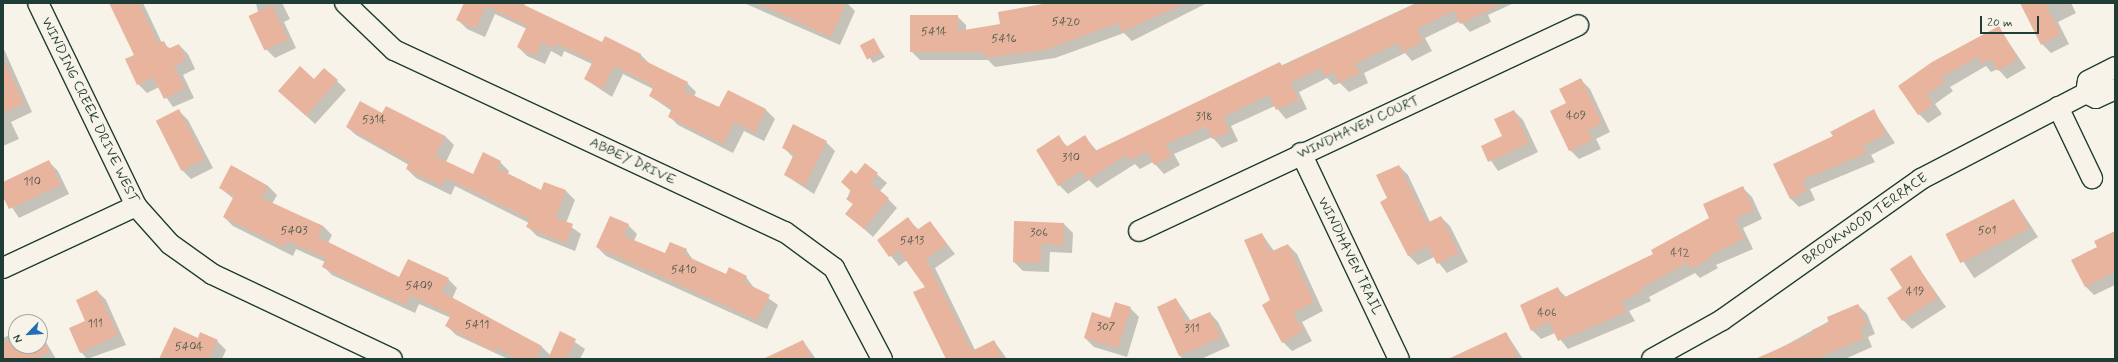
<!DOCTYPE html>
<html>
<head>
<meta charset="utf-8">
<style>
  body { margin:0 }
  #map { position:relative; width:2118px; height:362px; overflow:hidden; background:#f7f3e8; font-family:Mynerve,sans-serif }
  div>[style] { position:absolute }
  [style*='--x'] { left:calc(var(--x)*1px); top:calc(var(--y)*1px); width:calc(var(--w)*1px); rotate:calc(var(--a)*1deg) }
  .shadow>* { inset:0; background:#0003; transform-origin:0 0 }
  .building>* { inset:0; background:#e9b49d; transform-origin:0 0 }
  .roads { filter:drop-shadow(1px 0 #1f3d34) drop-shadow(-1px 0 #1f3d34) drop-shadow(0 1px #1f3d34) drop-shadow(0 -1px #1f3d34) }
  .minor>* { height:20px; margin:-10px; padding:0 10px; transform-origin:10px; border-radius:10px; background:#f7f3e8 }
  span { translate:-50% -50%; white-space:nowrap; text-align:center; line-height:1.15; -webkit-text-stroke:3px #f7f3e8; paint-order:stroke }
  .number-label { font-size:12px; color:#525b4e }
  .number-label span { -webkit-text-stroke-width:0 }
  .street-label { font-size:14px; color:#1f3d34 }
  .frame { position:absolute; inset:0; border:4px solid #1f3d34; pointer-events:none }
  .north { position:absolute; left:8px; top:314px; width:40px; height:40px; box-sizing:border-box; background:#f7f3e8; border:1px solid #a1aaa0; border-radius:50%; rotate:245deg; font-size:11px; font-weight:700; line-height:16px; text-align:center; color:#1f3d34 }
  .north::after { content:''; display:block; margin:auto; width:14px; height:18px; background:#1f6fb2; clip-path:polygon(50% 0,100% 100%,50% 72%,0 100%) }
  .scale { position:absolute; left:1980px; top:16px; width:59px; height:18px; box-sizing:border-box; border:2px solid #1f3d34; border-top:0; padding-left:5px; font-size:12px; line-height:14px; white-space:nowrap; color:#1f3d34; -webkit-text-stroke:3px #f7f3e8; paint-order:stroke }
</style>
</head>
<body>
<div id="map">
  <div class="shadow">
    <div style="clip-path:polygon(110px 3px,143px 3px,162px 43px,171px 49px,179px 45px,188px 54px,195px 69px,183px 75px,194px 98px,173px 107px,159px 87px,147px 93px,138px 84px,135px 56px)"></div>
    <div style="clip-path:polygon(256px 3px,282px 3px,290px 19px,284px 22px,296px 48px,275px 58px,266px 49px)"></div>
    <div style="clip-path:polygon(465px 3px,525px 3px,524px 6px,603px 43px,640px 54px,649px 63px,687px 83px,696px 92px,694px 97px,719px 109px,728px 91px,766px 110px,775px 119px,764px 141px,744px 131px,733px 153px,678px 125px,669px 116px,672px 111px,650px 96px,653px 89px,623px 74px,612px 97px,585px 79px,592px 64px,564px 51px,562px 57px,551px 51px,545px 64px,527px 56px,518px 47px,527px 29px,495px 14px,485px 37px,467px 29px,458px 20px)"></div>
    <div style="clip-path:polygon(744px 3px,847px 3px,855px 11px,840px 45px)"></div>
    <div style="clip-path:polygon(1051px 3px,1207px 3px,1132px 41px,1124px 33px,1055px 58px,995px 67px,988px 60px,920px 60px,911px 51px,957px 16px,966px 25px,966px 31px,1001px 25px)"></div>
    <div style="clip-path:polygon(1416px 3px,1514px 3px,1488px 15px,1491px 22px,1470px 32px,1460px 21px,1425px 38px,1432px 51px,1412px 61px,1405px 53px,1364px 73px,1368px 83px,1349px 92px,1340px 83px,1334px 85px,1327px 78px,1299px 92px,1307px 109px,1286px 119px,1275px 106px,1231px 126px,1238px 141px,1222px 148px,1212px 137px,1174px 154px,1180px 165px,1164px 174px,1153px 162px,1140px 169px,1135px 164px,1097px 188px,1089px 180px,1068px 194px,1059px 185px,1058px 137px,1068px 147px,1085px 137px,1097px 151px)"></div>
    <div style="clip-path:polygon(2021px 3px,2071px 3px,2076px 13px,2058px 22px,2069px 44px,2051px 53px,2042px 44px)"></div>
    <div style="clip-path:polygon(1999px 28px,2026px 68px,2007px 79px,1998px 69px,1991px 72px,1986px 66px,1950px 87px,1953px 91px,1935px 104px,1942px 114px,1928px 123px,1919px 114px,1932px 63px)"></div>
    <div style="clip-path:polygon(873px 40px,885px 57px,873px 63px,862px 45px)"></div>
    <div style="clip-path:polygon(3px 47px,32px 112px,11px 122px,19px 139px,3px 146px)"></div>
    <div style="clip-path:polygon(1581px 80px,1590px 89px,1610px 132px,1596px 139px,1601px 149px,1579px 159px,1570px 150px,1568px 104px)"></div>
    <div style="clip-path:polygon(314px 81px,337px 81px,346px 90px,315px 124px,279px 91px)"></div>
    <div style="clip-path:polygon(1873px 110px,1895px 143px,1871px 155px,1875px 162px,1810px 189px,1815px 200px,1799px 207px,1790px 198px,1774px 165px,1834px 136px)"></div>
    <div style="clip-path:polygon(179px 111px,188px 120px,213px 168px,191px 179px,182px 170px)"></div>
    <div style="clip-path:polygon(1514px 111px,1523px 120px,1538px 152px,1498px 171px,1482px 147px,1504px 137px)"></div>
    <div style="clip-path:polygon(382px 115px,445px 136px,454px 145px,446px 162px,473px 175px,500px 162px,509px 171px,508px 174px,541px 191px,545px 183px,566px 191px,575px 200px,566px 223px,581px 234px,575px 251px,537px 236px,528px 227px,529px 223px,455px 186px,451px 195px,416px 178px,407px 169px,409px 165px,356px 135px,347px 127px)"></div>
    <div style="clip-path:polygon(826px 142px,835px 151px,814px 194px,785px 175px,793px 157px,783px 147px)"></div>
    <div style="clip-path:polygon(49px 162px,58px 171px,69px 194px,19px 218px,3px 194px,3px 183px)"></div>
    <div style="clip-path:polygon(865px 164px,887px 183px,880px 191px,897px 208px,873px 237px,847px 214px,854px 205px,847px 199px,856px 175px)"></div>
    <div style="clip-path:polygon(232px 166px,268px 186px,277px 195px,272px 204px,323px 226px,332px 235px,328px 243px,400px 278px,448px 279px,457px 288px,452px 299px,542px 347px,550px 355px,560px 332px,585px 349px,580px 359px,508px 359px,456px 335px,447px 326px,451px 318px,419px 304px,415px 313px,332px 275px,323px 266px,325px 262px,296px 249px,293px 256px,233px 226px,224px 217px,234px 199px,220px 188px)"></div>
    <div style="clip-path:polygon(1399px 166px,1408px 175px,1430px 222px,1441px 217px,1450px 226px,1468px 262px,1447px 273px,1434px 257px,1418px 265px,1409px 256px,1381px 202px,1388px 199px)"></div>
    <div style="clip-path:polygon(1743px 188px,1752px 197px,1762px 219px,1743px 228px,1753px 249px,1716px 265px,1718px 268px,1700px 278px,1695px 273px,1649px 297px,1651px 301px,1629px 311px,1635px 321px,1568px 349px,1555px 333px,1541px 339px,1532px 330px,1558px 289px,1566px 297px,1654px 255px,1711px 219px)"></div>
    <div style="left:2014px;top:200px;width:44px;height:76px;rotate:57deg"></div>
    <div style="clip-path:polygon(908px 219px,919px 230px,930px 222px,955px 254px,935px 268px,975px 350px,994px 341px,1007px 359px,948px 359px,926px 287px,907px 260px,899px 266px,878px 240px)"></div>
    <div style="clip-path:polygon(1064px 224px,1073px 233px,1072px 253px,1050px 252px,1049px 272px,1023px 271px,1014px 262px)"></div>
    <div style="clip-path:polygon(628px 225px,637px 234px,634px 241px,665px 255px,686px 250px,694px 261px,726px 276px,746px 277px,754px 288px,778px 305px,767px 329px,606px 256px,597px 247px)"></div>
    <div style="clip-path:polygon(2115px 233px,2115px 285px,2094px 295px,2085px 286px,2098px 248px)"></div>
    <div style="clip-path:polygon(1262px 234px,1274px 251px,1288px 245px,1297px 254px,1323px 311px,1302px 322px,1312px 341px,1292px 351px,1283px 342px,1272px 301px)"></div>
    <div style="clip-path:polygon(1911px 257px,1946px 307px,1912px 329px,1903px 320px)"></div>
    <div style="clip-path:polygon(97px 291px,106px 300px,126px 345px,87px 359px,81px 352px)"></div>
    <div style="clip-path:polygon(1176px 299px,1191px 321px,1210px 313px,1218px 322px,1230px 346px,1201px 359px,1183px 359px,1179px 355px)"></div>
    <div style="clip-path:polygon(1858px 305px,1867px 314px,1875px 334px,1868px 337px,1872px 347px,1845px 359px,1778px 359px,1777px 350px)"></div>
    <div style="clip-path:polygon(1130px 308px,1139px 317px,1127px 357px,1094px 347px,1085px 338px)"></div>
    <div style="clip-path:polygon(40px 332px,56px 359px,3px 359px,3px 338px,9px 335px,16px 339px,16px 346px,40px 346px)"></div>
    <div style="clip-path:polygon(1506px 333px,1523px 359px,1469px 359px)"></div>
    <div style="clip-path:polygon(198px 339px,217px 341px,226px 350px,222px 359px,165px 359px)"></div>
    <div style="clip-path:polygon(803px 341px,816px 359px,783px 359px)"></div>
  </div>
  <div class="building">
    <div style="clip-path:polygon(109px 3px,139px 3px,158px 43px,164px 41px,168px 49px,179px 44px,186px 60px,174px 66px,185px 88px,164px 99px,153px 77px,137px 85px,125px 59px,134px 55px)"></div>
    <div style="clip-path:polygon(464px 3px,520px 3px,602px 42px,605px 36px,641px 54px,639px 58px,688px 82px,684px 91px,719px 107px,728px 90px,766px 109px,755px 133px,735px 122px,723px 144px,668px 117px,672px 108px,649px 96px,654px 86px,614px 66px,603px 89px,584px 79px,593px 61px,555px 43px,553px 48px,542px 43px,536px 56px,517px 47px,527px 26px,486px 6px,476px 29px,456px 20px)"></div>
    <div style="clip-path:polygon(757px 3px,846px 3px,831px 37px)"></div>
    <div style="clip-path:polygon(1048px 3px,1185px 3px,1122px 32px,1118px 23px,1045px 50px,985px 58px,984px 52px,910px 52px,910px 15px,958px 15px,958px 31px,1000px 24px,998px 12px)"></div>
    <div style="clip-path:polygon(1417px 3px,1504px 3px,1460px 24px,1454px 11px,1417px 29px,1423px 42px,1403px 52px,1398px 43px,1355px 64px,1360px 73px,1339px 83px,1334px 72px,1324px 77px,1321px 68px,1290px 83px,1299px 100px,1276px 110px,1269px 95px,1223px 117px,1230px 132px,1212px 139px,1207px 126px,1166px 144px,1172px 156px,1154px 165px,1147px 152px,1130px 160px,1127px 155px,1087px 180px,1081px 171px,1058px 186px,1036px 150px,1059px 135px,1066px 147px,1085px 135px,1095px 151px,1280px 62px,1282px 66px)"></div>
    <div style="clip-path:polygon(2020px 3px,2045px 3px,2061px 34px,2041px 45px)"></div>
    <div style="left:272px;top:5px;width:38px;height:26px;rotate:65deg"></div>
    <div style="clip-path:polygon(1999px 26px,2018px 59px,1998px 71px,1991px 59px,1982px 64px,1978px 57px,1942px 77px,1945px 82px,1927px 95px,1933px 105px,1918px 115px,1898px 86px,1932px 62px)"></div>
    <div style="left:874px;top:38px;width:16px;height:16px;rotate:63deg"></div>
    <div style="clip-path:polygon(3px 58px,24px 103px,3px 113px)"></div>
    <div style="clip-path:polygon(300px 66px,314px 79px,324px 68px,338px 80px,306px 116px,278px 91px)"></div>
    <div style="clip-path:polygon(1581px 78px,1602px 123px,1588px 130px,1593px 140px,1569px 151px,1550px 111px,1566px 103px,1559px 89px)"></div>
    <div style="clip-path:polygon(360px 101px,382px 113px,386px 106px,445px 136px,435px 156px,473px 174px,483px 152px,501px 161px,497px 168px,541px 190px,544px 182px,566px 190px,556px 218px,573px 224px,566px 243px,526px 227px,530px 219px,446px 178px,442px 186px,406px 169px,409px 162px,346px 127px)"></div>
    <div style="left:179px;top:109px;width:56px;height:26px;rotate:63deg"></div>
    <div style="clip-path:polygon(1874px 109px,1886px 134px,1863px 146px,1867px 153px,1802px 180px,1807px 191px,1790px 199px,1773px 164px,1833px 136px,1830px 132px)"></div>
    <div style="clip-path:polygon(1514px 110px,1529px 143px,1488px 162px,1481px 146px,1502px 136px,1494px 119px)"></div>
    <div style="clip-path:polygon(793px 124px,827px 141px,805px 186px,784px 175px,794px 154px,782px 148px)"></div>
    <div style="clip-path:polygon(49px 160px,61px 185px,9px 209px,3px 197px,3px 182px)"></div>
    <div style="clip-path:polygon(865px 163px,878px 173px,871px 183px,889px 198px,864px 229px,845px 214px,853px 204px,846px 199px,852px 192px,841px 182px,851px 170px,856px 174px)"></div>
    <div style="clip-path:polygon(231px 165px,268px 186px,262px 198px,323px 226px,318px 237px,399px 277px,408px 259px,449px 278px,442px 292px,542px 346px,536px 359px,518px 359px,496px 348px,494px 352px,445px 326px,451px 315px,410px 295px,406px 305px,372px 291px,322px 267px,326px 258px,287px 241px,284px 247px,223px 217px,234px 196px,219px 188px)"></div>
    <div style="clip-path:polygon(1399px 165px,1427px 223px,1441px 216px,1459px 253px,1437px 264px,1428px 246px,1408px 256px,1380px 202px,1387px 198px,1376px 175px)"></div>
    <div style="clip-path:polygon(1743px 186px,1754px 210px,1735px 219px,1744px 239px,1708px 256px,1710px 259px,1690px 269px,1687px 263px,1641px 288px,1642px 291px,1621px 302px,1626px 312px,1606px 321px,1558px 341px,1549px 322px,1531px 331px,1520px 305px,1558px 287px,1563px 298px,1653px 254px,1651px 250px,1709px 218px,1703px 204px)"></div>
    <div style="left:2014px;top:199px;width:33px;height:77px;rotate:63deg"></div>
    <div style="clip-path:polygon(610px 216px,629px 224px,624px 236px,665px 253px,670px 242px,687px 249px,684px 255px,726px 274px,729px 267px,747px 276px,744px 282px,770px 295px,757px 320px,596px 247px)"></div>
    <div style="clip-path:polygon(908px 217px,917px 230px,930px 221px,947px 244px,926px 259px,972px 351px,994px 340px,1003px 359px,946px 359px,913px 292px,925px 287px,899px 251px,889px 257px,877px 240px)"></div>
    <div style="clip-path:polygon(1014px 221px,1064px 223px,1063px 245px,1041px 244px,1041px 263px,1013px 262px)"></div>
    <div style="clip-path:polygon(2115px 231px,2115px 272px,2085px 287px,2071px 260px,2097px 247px,2094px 241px)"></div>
    <div style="clip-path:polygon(1262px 233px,1270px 252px,1288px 244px,1314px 302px,1293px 313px,1303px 331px,1282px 343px,1262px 305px,1270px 300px,1244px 240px)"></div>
    <div style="clip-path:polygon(1911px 255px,1938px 298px,1902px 321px,1887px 298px,1902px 288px,1890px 269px)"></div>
    <div style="clip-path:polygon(97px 290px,118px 335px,80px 353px,69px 328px,85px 321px,76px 300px)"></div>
    <div style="clip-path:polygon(1176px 298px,1186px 322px,1210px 312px,1221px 337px,1179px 356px,1157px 307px)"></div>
    <div style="clip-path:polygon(1115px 302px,1131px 307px,1118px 348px,1084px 338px,1092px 312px,1110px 318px)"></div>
    <div style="clip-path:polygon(1858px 304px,1867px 325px,1860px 328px,1864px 338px,1816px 359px,1755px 359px,1814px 333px,1812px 330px,1829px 323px,1827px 317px)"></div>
    <div style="clip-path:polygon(174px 327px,198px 338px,200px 332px,218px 340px,209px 359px,159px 359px)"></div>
    <div style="clip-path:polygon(560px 331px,576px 339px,567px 359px,548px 359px)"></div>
    <div style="clip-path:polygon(1506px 332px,1519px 359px,1448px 359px)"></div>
    <div style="clip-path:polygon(40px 333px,49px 352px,35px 359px,3px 359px,3px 344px,16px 338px,16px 346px,40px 346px)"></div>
    <div style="clip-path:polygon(803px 340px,812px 359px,763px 359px)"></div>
  </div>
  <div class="roads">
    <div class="minor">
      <div style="--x:38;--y:3;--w:225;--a:64.2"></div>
      <div style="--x:136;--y:206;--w:51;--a:48.2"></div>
      <div style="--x:170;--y:244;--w:52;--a:35.5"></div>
      <div style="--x:212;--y:274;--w:199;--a:25.3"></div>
      <div style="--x:345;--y:3;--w:68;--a:43.8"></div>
      <div style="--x:394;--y:50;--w:431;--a:25"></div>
      <div style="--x:785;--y:232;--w:61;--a:36.3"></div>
      <div style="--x:834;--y:268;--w:103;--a:62.2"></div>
      <div style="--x:2086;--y:93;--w:12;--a:-81"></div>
      <div style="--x:2088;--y:81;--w:30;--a:-27"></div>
      <div style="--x:2086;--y:93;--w:11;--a:27"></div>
      <div style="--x:2096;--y:98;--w:21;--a:-25"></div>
      <div style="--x:2058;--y:107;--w:79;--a:64.4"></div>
      <div style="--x:1301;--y:153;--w:228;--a:64.6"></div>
      <div style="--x:1139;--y:231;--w:485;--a:-25.1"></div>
      <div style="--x:3;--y:268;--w:147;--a:-25"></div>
      <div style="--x:1652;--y:359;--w:80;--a:-29.1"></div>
      <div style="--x:1722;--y:320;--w:244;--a:-35.3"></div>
      <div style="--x:1921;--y:179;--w:186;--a:-27.5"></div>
    </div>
  </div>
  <div class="number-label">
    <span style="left:1066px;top:23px">5420</span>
    <span style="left:934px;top:33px">5414</span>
    <span style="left:1004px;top:40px">5416</span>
    <span style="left:1576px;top:117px">409</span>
    <span style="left:1204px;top:118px">318</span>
    <span style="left:374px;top:121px">5314</span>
    <span style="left:1071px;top:159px">310</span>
    <span style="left:32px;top:183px">110</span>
    <span style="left:294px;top:232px">5403</span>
    <span style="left:1987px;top:232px">501</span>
    <span style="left:1039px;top:234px">306</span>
    <span style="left:912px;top:242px">5413</span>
    <span style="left:1680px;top:254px">412</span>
    <span style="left:684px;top:271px">5410</span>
    <span style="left:419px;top:287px">5409</span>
    <span style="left:1915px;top:293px">419</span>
    <span style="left:1547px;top:314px">406</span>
    <span style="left:95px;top:325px">111</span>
    <span style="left:477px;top:326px">5411</span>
    <span style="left:1106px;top:328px">307</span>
    <span style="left:1192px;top:330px">311</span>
    <span style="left:189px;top:348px">5404</span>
  </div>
  <div class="street-label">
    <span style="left:90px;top:110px;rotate:64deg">WINDING CREEK DRIVE WEST</span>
    <span style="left:1358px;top:127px;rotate:-25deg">WINDHAVEN COURT</span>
    <span style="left:633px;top:161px;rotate:25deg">ABBEY DRIVE</span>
    <span style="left:1865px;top:219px;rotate:-35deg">BROOKWOOD TERRACE</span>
    <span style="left:1350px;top:256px;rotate:64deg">WINDHAVEN TRAIL</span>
  </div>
  <div class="frame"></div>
  <div class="north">N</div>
  <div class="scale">20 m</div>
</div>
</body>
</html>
